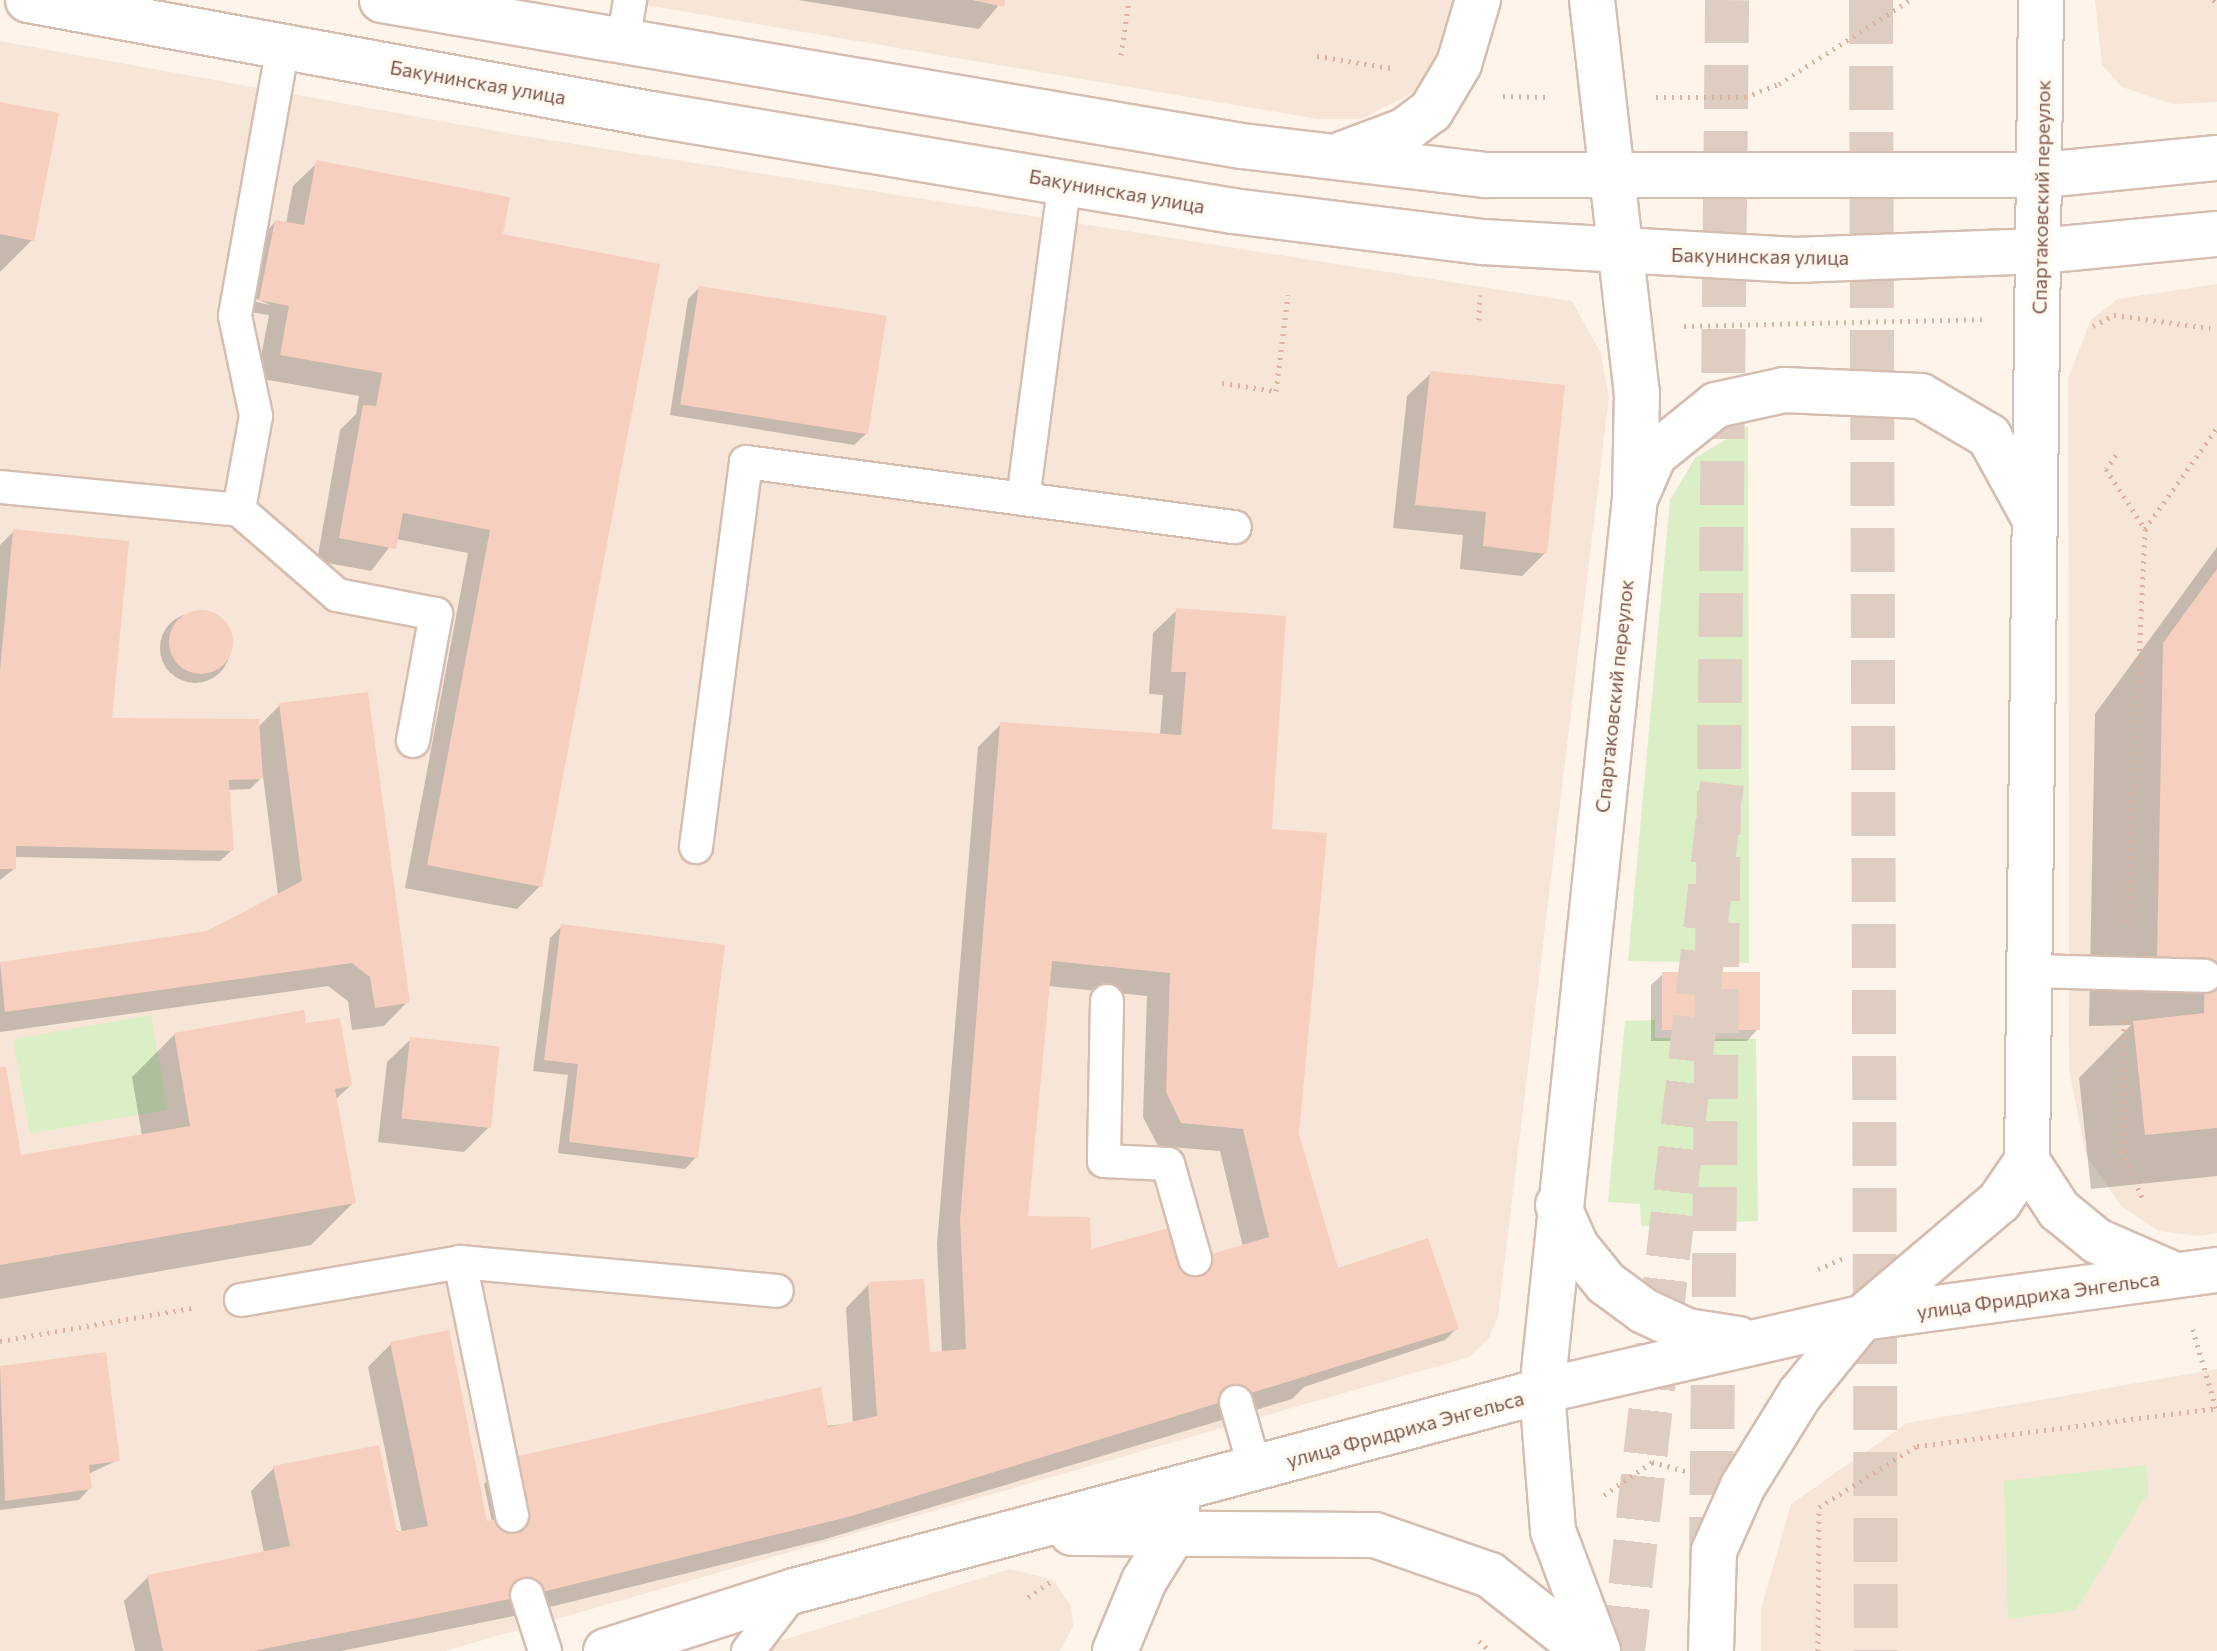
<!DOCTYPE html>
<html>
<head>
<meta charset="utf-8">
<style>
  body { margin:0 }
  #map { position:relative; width:2217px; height:1651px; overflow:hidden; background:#fff4ea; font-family:Commissioner,sans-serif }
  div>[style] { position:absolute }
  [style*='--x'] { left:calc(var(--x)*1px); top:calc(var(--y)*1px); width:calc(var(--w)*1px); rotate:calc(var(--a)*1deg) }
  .residential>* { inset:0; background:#f7e6d7 }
  .green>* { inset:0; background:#daefc5; transform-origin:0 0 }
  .shadow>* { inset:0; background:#0003 }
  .round { border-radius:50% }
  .building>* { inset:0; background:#f7cfbe; transform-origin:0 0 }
  .tertiary-tunnel>* { height:44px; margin-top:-22px; transform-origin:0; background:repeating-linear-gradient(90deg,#dfcdc2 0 44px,transparent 0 66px) }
  .primary-tunnel>* { height:44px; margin-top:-22px; transform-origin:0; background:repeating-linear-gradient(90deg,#dfcdc2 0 44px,transparent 0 66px) }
  .path>* { height:5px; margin-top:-2.5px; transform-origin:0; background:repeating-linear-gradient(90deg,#deb2a0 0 2px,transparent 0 8px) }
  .roads { filter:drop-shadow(2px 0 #d5bdb0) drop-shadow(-2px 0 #d5bdb0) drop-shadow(0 2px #d5bdb0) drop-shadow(0 -2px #d5bdb0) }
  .service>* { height:32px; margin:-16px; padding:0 16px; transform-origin:16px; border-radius:16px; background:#fff }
  .minor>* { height:44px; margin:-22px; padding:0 22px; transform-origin:22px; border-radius:22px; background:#fff }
  .tertiary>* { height:44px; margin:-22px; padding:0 22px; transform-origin:22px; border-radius:22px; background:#fff }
  .secondary>* { height:44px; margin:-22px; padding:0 22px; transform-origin:22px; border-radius:22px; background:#fff }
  span { translate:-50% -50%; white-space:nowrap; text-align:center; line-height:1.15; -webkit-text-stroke:7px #fff9f2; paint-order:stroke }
  .street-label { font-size:20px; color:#7e5749 }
</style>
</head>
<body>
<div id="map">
  <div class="residential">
    <div style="clip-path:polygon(615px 0,1460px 0,1440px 57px,1412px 93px,1362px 119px,1318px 119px)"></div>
    <div style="clip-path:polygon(2095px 0,2217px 0,2217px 102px,2172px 104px,2122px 87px,2102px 65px)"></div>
    <div style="clip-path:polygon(0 41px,524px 136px,1572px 301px,1601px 353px,1609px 398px,1498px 1317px,1489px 1338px,1470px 1357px,445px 1651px,0 1651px)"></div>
    <div style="clip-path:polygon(2217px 284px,2217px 1233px,2198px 1236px,2159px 1231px,2121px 1206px,2086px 1155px,2069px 1069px,2068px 378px,2091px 320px,2117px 299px)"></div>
    <div style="clip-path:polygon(2217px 1369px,2217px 1651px,1761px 1651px,1761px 1609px,1791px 1504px,1907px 1423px)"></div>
    <div style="clip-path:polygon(1010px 1569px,1053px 1580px,1071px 1606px,1073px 1626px,1060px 1651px,748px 1651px)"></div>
  </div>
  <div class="green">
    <div style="clip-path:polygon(1748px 426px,1749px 963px,1628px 961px,1670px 500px,1695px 458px)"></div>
    <div style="left:151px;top:1015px;width:96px;height:140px;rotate:80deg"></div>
    <div style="clip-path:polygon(1655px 1020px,1655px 1038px,1756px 1039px,1758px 1221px,1641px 1226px,1640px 1204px,1608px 1202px,1625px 1021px)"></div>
    <div style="clip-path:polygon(2147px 1465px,2148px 1493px,2076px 1610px,2008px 1619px,2004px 1481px)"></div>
  </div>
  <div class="shadow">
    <div style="clip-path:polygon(798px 0,1003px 0,979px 29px)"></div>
    <div style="clip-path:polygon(0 104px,32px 240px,0 272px)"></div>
    <div style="clip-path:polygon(317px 163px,500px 236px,540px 886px,517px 909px,405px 888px,468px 553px,396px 539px,371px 571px,317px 561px,340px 430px,356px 414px,359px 396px,257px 378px,269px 315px,249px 312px,251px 301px,271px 305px,252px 297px,264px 234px,275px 222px,286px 224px,293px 186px)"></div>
    <div style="clip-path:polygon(699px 288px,866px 434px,854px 445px,670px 415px,688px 299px)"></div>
    <div style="clip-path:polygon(1431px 373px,1545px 553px,1522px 576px,1460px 569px,1463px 535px,1393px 528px,1407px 396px)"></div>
    <div style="clip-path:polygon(14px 531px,110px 724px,258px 727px,280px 705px,407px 1002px,384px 1026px,352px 1030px,348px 1001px,328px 986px,0 1032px,0 964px,208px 932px,278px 895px,263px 776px,250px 789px,227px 790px,232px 850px,220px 861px,14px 857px,14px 869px,0 880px,0 545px)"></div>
    <div style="clip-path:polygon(2217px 547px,2217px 1176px,2091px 1189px,2079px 1078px,2131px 1025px,2089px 1026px,2095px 714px)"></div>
    <div style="clip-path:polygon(evenodd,1177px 610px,1270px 831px,1297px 1134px,1336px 1267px,1457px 1328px,1445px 1340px,1304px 1387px,1292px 1399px,822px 1540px,509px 1617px,341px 1651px,135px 1651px,124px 1601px,148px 1577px,264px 1553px,251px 1491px,274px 1468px,402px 1533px,368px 1367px,391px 1344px,486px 1524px,492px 1522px,484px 1484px,507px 1461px,853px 1423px,846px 1308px,869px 1284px,928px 1354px,942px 1353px,937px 1244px,978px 747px,1001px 724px,1160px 735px,1163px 695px,1149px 694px,1153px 633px,1177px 610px,1048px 986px,1147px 996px,1143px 1117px,1158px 1146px,1220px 1151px,1243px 1247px,1183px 1264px,1090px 1251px,1026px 1218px,1048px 986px)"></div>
    <div class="round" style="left:160px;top:613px;width:70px;height:70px"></div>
    <div style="clip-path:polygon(562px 926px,696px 1157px,685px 1169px,558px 1153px,568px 1075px,533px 1071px,550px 938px)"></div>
    <div style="clip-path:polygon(1663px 974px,1758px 1029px,1747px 1041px,1651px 1041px,1651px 985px)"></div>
    <div style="clip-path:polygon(175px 1034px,350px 1086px,335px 1100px,354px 1202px,311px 1245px,0 1299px,0 1069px,19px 1158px,142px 1136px,132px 1077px)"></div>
    <div style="clip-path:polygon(411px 1039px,488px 1128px,464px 1152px,378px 1142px,387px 1062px)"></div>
    <div style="clip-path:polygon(104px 1354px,118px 1460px,88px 1474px,90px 1488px,79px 1500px,0 1510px,0 1368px)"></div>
  </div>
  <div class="building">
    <div style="clip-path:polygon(972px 0,1005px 0,1004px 7px)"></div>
    <div style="clip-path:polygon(0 102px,59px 113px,34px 241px,0 234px)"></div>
    <div style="clip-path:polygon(316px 160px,510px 197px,503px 234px,660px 264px,542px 887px,427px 865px,490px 530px,403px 513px,396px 549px,339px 538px,363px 405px,376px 406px,382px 373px,280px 355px,289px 306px,259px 300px,275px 220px,304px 225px)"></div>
    <div style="left:699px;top:286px;width:190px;height:120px;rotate:9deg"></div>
    <div style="clip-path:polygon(1430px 371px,1565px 385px,1547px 554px,1483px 546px,1486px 512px,1415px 505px)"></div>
    <div style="clip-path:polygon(13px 529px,129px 541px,112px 718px,259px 719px,263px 779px,229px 780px,234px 851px,16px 846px,16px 869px,0 869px,0 671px)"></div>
    <div style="clip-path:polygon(2217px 569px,2217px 1128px,2145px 1135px,2133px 1021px,2204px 1013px,2205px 957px,2157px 958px,2163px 643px)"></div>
    <div style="clip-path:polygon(evenodd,1176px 608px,1286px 616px,1272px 829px,1327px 833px,1299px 1134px,1338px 1268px,1428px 1238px,1459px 1329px,848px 1517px,534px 1594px,254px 1651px,163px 1651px,147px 1575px,290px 1546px,273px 1466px,379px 1445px,397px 1532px,428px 1526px,390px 1342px,449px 1330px,487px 1521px,518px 1515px,506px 1459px,821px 1387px,828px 1427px,877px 1416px,868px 1282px,924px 1279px,930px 1352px,966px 1349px,960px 1220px,1000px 722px,1181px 735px,1186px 672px,1171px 672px,1176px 608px,1052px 961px,1170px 973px,1166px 1092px,1181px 1123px,1243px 1129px,1269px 1237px,1195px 1259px,1173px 1227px,1091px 1249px,1090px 1217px,1028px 1216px,1052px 961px)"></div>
    <div class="round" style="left:169px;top:610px;width:64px;height:64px"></div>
    <div style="clip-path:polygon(368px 692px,410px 1003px,375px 1008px,370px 977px,352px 963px,5px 1012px,0 962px,207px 931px,302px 881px,279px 703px)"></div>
    <div style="clip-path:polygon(561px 924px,725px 945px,698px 1158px,569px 1142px,578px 1064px,544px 1060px)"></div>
    <div style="left:1662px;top:972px;width:98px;height:58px"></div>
    <div style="clip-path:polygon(304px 1010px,306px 1023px,340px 1018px,352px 1086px,335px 1089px,356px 1203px,0 1265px,0 1067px,6px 1066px,21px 1155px,190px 1126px,174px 1033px)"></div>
    <div style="left:410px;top:1037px;width:90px;height:82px;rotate:6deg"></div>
    <div style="clip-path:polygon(106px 1352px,120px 1461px,89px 1465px,92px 1489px,5px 1501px,0 1366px)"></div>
  </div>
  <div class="tertiary-tunnel">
    <div style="--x:1623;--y:1651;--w:873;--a:-83.49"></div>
  </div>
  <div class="primary-tunnel">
    <div style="--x:1871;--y:0;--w:1651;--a:89.83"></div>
    <div style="--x:1711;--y:1561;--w:1561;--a:-89.41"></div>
  </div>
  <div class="path">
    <div style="--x:2213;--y:0;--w:5;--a:37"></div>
    <div style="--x:1121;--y:55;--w:56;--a:-81.7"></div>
    <div style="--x:1317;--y:56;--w:75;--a:9.2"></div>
    <div style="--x:1503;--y:96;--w:46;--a:1.2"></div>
    <div style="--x:1656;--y:97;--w:89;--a:0"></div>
    <div style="--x:1745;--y:97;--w:36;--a:-21"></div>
    <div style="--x:1779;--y:84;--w:156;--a:-32.7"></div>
    <div style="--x:1479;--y:320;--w:25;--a:-88"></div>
    <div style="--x:1684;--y:326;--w:298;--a:-1.3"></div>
    <div style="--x:2093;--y:326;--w:24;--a:-28"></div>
    <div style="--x:2114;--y:315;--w:97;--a:7.7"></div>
    <div style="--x:1222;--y:383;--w:55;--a:8.4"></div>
    <div style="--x:1276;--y:391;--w:97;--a:-82.9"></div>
    <div style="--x:2116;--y:455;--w:17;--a:126"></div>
    <div style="--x:2106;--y:469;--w:72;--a:57"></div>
    <div style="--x:2145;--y:529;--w:398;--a:92.6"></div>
    <div style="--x:2145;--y:529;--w:124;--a:-54.5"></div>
    <div style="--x:2124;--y:1021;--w:130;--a:90.9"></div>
    <div style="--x:2122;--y:1151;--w:56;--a:66.7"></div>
    <div style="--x:1818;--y:1269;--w:30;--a:-23"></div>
    <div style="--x:0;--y:1341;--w:199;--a:-9.8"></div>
    <div style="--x:1604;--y:1495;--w:58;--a:-34.5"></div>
    <div style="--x:1652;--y:1462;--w:39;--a:15"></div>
    <div style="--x:1028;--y:1597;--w:27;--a:-34"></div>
    <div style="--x:1479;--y:1641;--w:15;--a:42"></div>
    <div style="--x:1818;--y:1651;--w:144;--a:-89.6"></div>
    <div style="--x:1819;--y:1507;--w:115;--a:-31.9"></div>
    <div style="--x:1917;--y:1446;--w:301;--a:-7.2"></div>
    <div style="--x:2216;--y:1408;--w:84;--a:-106.5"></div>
  </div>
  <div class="roads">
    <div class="service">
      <div style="--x:623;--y:42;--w:43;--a:-80.5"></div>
      <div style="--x:283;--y:46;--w:274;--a:100.1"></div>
      <div style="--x:235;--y:316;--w:102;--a:78.1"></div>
      <div style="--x:256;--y:416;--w:96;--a:100.3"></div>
      <div style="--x:239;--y:510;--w:130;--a:40.9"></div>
      <div style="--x:337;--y:595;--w:101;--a:10.9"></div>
      <div style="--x:436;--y:614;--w:129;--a:100.3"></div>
      <div style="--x:1;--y:487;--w:239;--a:5.5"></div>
      <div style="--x:1023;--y:499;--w:321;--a:-82.5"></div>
      <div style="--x:696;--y:847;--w:388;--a:-82.6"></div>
      <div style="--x:746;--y:462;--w:493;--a:7.6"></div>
      <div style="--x:2030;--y:971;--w:175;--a:1.6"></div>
      <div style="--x:1107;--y:1001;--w:160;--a:91.1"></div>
      <div style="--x:1104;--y:1161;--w:64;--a:2.7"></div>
      <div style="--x:1168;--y:1164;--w:99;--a:74.1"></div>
      <div style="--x:460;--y:1262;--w:259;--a:78.4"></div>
      <div style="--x:241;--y:1300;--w:222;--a:-9.8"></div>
      <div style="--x:460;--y:1262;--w:318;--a:5.2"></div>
      <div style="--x:1236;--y:1402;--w:70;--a:74.2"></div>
      <div style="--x:527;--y:1595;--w:59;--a:72.2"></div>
      <div style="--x:748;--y:1651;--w:76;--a:-52.5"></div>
    </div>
    <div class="minor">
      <div style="--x:1115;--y:1651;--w:76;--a:-67.5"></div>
      <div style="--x:1144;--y:1581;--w:59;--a:-58.2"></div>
      <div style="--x:1175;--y:1531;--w:32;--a:-85"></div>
    </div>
    <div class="tertiary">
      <div style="--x:2027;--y:1161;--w:59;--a:56.9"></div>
      <div style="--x:2059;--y:1210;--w:49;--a:39.2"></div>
      <div style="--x:2097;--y:1241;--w:85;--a:23.6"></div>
      <div style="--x:1558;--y:1205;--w:45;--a:66.3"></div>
      <div style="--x:1576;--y:1246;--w:48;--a:51"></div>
      <div style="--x:1606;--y:1283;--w:47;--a:36.4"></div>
      <div style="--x:1644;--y:1311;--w:47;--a:24.9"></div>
      <div style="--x:1687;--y:1331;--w:52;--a:8.9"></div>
      <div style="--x:1072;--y:1533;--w:303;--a:0.4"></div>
      <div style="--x:1375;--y:1535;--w:122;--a:19.2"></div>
      <div style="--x:1490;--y:1575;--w:122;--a:38.4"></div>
      <div style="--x:606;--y:1651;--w:197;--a:-17.7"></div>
      <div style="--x:794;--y:1591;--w:774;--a:-14.97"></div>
      <div style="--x:1542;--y:1391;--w:328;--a:-12.9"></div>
      <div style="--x:1862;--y:1318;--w:358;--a:-7.7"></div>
    </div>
    <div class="secondary">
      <div style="--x:28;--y:0;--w:633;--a:10.37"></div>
      <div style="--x:651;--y:114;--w:590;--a:9.46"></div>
      <div style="--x:1233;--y:211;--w:252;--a:7.1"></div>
      <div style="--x:1483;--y:242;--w:313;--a:3.3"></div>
      <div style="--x:1795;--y:260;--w:245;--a:-2.1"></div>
      <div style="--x:2040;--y:251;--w:178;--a:-5.5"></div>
      <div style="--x:382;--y:0;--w:872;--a:9.64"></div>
      <div style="--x:1242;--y:146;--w:246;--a:6.8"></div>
      <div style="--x:1486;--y:175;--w:557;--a:0"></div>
      <div style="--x:2043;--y:175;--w:175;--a:-5.6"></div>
      <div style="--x:1592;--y:0;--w:395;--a:83.5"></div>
      <div style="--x:1637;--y:392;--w:106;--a:91.1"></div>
      <div style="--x:1635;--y:498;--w:898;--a:95.95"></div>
      <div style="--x:1542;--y:1391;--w:140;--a:85.5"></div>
      <div style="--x:1553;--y:1531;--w:128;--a:69.4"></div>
      <div style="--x:1342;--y:154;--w:66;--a:-20.4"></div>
      <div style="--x:1404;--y:131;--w:34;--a:-37"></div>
      <div style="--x:1431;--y:111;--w:55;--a:-59.2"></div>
      <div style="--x:1459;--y:64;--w:67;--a:-73.5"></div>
      <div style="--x:1638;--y:492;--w:40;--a:-66.6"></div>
      <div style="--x:1654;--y:455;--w:80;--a:-38.9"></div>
      <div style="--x:1716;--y:405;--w:70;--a:-12.4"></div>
      <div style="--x:1784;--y:390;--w:137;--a:2.5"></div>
      <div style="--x:1921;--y:396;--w:79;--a:30.5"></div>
      <div style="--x:1989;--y:436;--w:91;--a:61.2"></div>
      <div style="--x:1711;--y:1651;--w:100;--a:-88.3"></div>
      <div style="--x:1714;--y:1551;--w:71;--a:-66"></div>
      <div style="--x:1743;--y:1486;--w:108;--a:-58.2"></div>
      <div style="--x:1800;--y:1394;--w:98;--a:-50.8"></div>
      <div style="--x:1862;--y:1318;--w:180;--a:-40.3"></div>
      <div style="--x:1999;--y:1202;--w:50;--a:-55.7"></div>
      <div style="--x:2027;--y:1161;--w:1161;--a:-89.31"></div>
    </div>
  </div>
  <div class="street-label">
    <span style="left:478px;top:82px;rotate:10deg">Бакунинская улица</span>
    <span style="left:1117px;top:191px;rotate:10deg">Бакунинская улица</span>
    <span style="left:2041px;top:197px;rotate:-89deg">Спартаковский переулок</span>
    <span style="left:1760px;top:256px;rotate:1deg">Бакунинская улица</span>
    <span style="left:1614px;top:696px;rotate:-84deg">Спартаковский переулок</span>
    <span style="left:2038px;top:1295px;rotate:-8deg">улица Фридриха Энгельса</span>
    <span style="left:1405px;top:1429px;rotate:-15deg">улица Фридриха Энгельса</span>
  </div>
</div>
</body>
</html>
